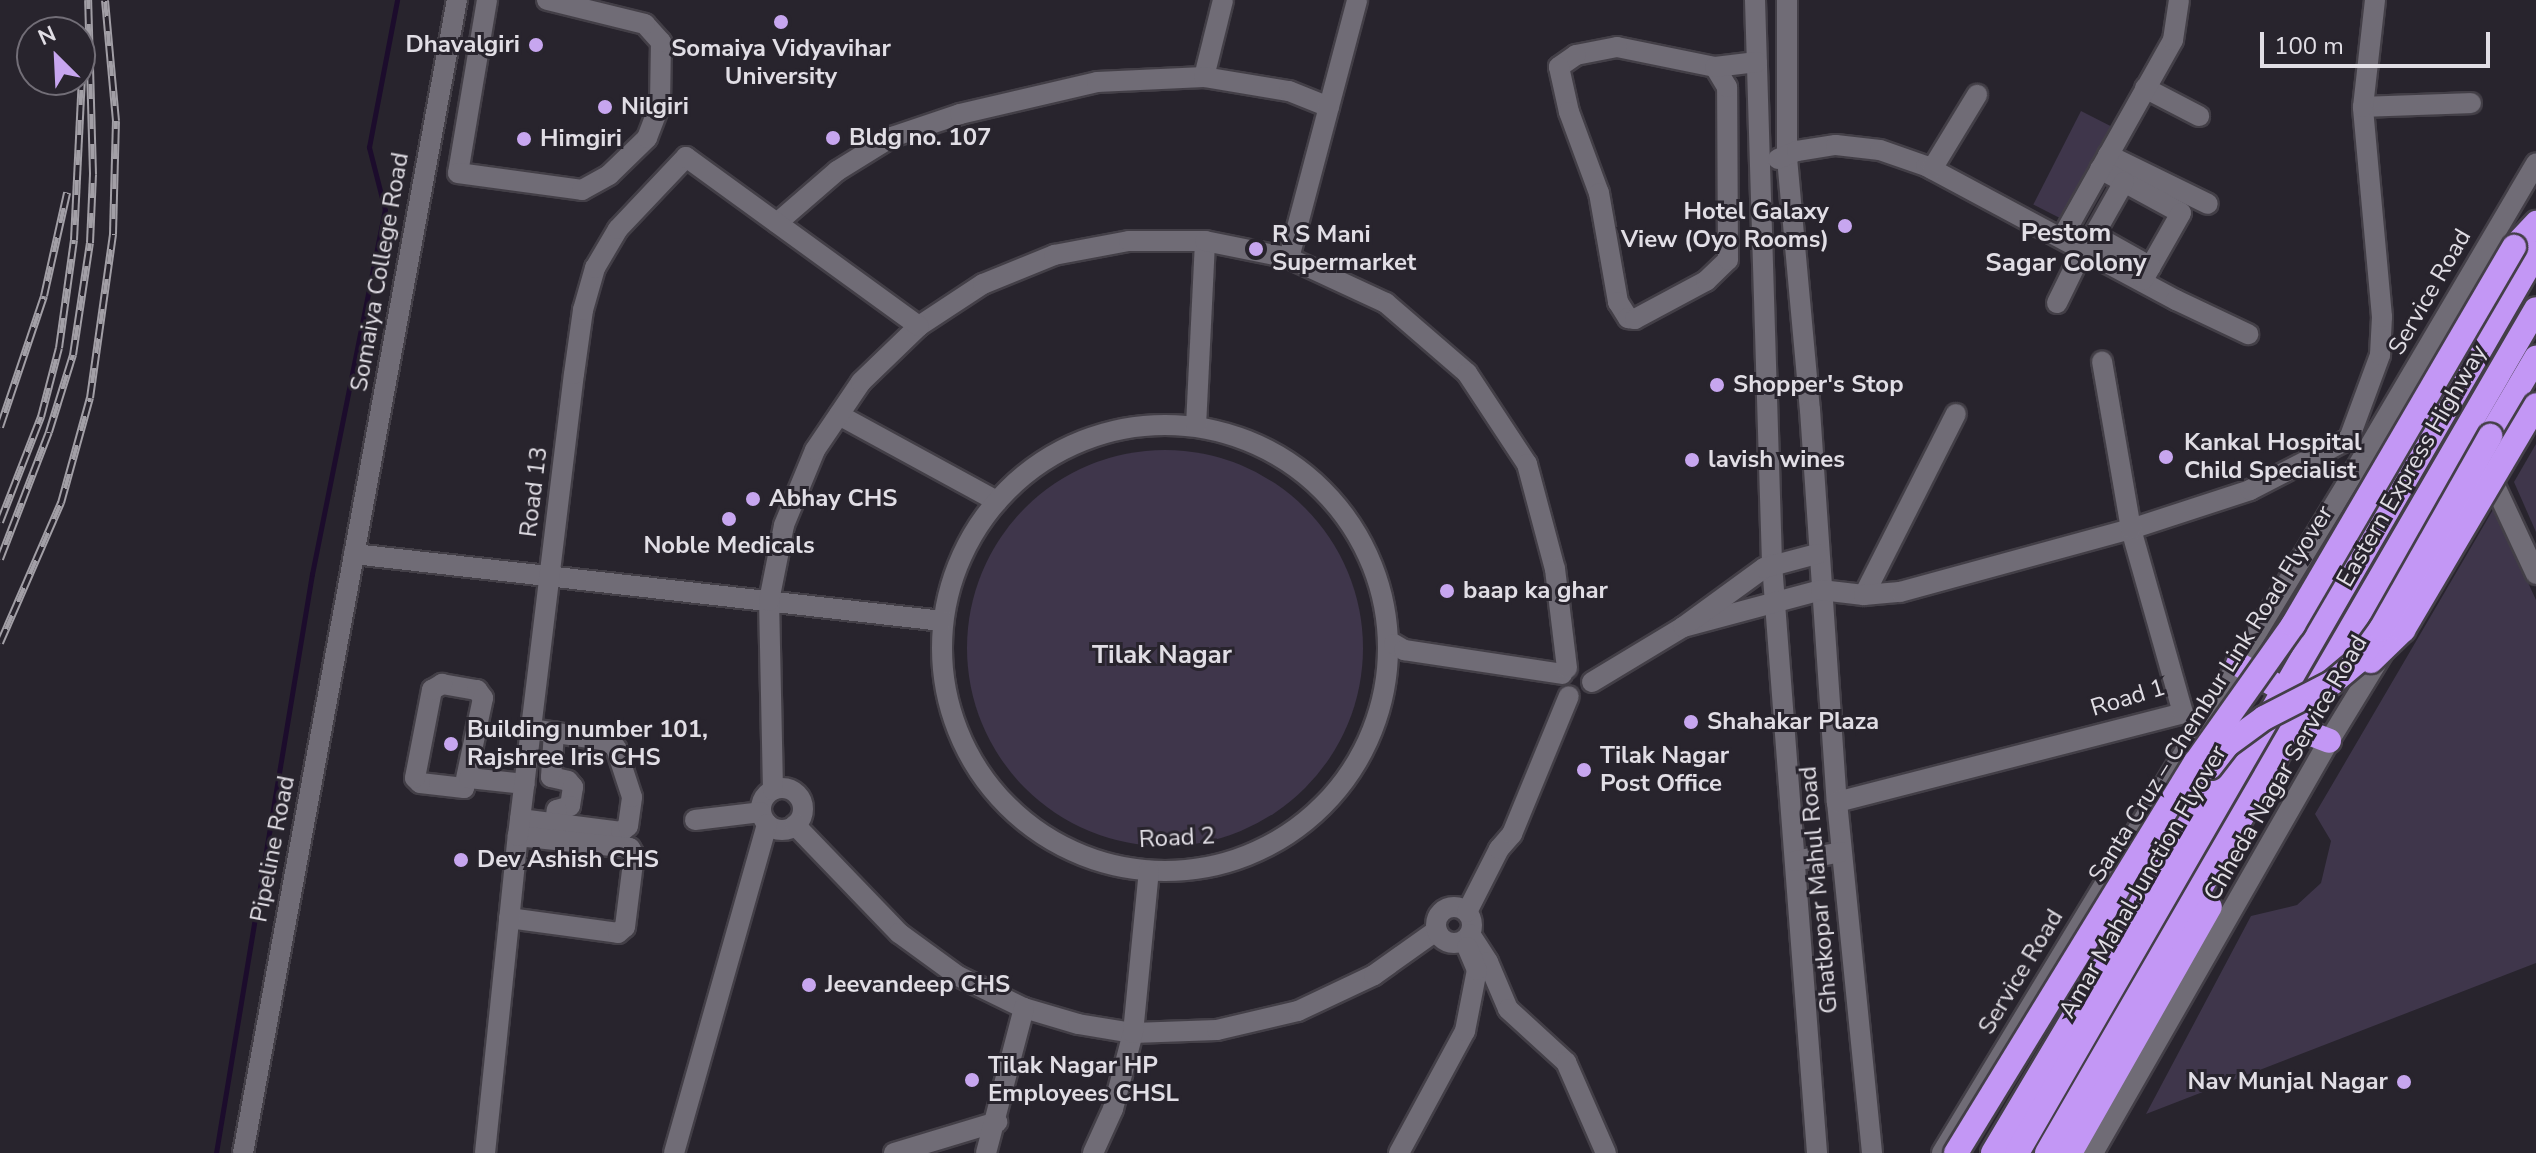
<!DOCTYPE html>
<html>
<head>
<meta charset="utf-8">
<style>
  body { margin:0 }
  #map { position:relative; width:2536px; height:1153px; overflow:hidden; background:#28242d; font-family:"Nunito Sans",sans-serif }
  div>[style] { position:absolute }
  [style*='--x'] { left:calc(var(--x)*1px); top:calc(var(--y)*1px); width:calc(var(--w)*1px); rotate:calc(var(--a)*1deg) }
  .green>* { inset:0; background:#3f364b; transform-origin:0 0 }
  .round { border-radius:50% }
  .stream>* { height:5px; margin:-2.5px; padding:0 2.5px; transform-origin:2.5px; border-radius:2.5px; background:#1c0c2c }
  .roads { filter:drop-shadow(2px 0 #433f47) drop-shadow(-2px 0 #433f47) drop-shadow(0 2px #433f47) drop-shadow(0 -2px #433f47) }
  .minor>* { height:20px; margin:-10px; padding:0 10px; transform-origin:10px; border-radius:10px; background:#706c76 }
  .minor>.ring { margin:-10px; padding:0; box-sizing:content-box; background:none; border:20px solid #706c76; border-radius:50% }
  .highway>* { height:24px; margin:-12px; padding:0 12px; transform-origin:12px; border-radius:12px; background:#c397f5 }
  .rail>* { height:8px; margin-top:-4px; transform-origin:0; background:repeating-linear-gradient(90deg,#28242d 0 15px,#a29fa6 0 30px); box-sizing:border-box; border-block:2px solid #a29fa6 }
  .bridges { filter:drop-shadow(2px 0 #433f47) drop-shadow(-2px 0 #433f47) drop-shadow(0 2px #433f47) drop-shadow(0 -2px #433f47) }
  .highway-bridge>* { height:24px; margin:-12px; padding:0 12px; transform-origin:12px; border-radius:12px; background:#c397f5 }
  .dots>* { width:22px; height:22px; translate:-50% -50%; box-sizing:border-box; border:4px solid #28242d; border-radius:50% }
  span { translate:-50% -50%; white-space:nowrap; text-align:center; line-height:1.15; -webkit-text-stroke:6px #28242d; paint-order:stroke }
  .poi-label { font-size:24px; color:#e1dee5; font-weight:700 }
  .right { translate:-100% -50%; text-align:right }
  .left { translate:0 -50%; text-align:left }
  .street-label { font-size:24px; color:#e1dee5 }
  .neighbourhood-label { font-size:26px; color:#e1dee5; font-weight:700 }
  .north { position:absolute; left:16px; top:16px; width:80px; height:80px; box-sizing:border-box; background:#28242d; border:2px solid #726e77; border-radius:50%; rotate:336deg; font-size:22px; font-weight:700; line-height:32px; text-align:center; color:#e1dee5 }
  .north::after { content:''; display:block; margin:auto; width:28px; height:36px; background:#c7a6ef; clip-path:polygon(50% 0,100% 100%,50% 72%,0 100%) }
  .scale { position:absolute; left:2260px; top:32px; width:230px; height:36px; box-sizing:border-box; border:4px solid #e1dee5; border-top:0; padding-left:10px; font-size:24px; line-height:28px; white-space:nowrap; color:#e1dee5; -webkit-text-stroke:6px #28242d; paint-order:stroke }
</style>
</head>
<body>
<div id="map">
  <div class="green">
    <div style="left:2081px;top:111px;width:54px;height:105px;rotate:27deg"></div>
    <div style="clip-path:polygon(2536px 444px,2536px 532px,2514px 482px)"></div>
    <div class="round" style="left:967px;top:450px;width:396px;height:396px"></div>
    <div style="clip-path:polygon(2494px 508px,2536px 600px,2536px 963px,2146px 1114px,2251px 916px,2297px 905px,2321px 883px,2331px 841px,2315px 814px)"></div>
  </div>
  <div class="stream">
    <div style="--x:216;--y:1153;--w:587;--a:-80.59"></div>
    <div style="--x:312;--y:574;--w:371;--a:-78.7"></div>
    <div style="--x:385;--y:210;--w:65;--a:-104.3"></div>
    <div style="--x:369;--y:147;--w:150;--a:-79.2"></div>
  </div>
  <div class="roads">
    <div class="minor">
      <div style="--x:487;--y:0;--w:175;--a:99.5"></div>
      <div style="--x:458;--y:173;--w:125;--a:7.8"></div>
      <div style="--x:582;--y:190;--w:31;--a:-29"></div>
      <div style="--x:609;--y:175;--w:53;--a:-44.2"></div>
      <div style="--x:647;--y:138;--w:36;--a:-69"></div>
      <div style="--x:660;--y:104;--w:62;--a:-89.1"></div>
      <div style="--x:661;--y:42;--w:24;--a:-132"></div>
      <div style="--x:645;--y:24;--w:101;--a:-166.2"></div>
      <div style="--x:1755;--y:0;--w:564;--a:88.27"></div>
      <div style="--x:1772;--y:564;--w:591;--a:85.63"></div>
      <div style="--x:1787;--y:0;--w:158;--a:90"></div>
      <div style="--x:1787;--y:158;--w:253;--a:84.8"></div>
      <div style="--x:1810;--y:410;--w:393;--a:86.1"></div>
      <div style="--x:1837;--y:802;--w:353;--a:84.3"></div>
      <div style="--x:1715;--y:67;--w:100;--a:-168.5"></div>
      <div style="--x:1617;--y:47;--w:42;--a:169"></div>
      <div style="--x:1576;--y:55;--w:21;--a:145"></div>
      <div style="--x:1559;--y:67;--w:46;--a:77.5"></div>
      <div style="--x:1569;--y:112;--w:86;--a:69.7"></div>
      <div style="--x:1599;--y:193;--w:111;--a:80.1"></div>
      <div style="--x:1618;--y:302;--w:19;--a:58"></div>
      <div style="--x:1628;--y:318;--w:7;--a:8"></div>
      <div style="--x:1635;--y:319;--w:81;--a:-28.2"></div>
      <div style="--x:1706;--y:281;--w:30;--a:-44"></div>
      <div style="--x:1728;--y:260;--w:173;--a:-90.3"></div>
      <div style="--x:1727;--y:87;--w:23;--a:-121"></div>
      <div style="--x:1715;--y:67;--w:42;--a:-6.8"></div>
      <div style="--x:1204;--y:77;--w:79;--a:-76.1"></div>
      <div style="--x:2145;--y:88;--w:61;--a:27.4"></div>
      <div style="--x:2363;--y:107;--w:108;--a:-2.1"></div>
      <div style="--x:2108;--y:155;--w:111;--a:26.1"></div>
      <div style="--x:1778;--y:159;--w:21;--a:-23"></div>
      <div style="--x:1797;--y:151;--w:39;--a:-9"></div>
      <div style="--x:1836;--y:145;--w:44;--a:6.5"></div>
      <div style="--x:1880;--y:150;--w:49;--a:19.2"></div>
      <div style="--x:1926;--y:166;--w:284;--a:28.2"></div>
      <div style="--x:2176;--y:300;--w:80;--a:25.3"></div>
      <div style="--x:1932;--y:169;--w:87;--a:-58.7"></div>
      <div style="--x:2100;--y:169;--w:92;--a:28.5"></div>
      <div style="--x:2181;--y:213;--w:77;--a:119.6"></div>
      <div style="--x:2124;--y:182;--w:61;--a:119.5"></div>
      <div style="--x:2094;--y:235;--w:65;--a:29.3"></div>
      <div style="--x:777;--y:223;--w:79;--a:-40.9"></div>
      <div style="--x:837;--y:171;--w:65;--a:-31.7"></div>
      <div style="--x:892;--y:137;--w:72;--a:-18.7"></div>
      <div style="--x:960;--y:114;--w:141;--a:-13.1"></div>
      <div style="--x:1097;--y:82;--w:107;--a:-2.7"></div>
      <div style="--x:1204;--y:77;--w:86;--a:9.4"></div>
      <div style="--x:1289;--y:91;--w:43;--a:21.8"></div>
      <div style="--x:2063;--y:236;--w:225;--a:-60.7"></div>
      <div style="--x:2173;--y:40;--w:40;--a:-81.5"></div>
      <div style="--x:1289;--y:258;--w:267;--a:-75.2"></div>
      <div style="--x:2057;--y:303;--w:61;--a:-63.9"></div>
      <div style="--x:839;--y:415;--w:180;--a:28.6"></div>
      <div class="ring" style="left:942px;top:425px;width:426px;height:426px"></div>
      <div style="--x:1196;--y:426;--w:185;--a:-87.2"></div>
      <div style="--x:2495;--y:486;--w:97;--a:65"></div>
      <div style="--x:354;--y:554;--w:592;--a:6.5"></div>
      <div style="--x:1864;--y:595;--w:203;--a:-63.1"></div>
      <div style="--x:1683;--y:627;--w:143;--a:-15"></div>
      <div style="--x:1821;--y:590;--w:43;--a:6.6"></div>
      <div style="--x:1864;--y:595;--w:36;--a:-5"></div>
      <div style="--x:1900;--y:592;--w:239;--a:-15.3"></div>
      <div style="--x:2131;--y:529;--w:125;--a:-18.1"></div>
      <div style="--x:2250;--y:490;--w:111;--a:-27.3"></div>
      <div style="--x:2349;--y:439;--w:90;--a:-69.7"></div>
      <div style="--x:2380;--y:355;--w:38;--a:-87"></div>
      <div style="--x:2382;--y:317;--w:211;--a:-95.2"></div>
      <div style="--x:2363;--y:107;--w:108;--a:-83.6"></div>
      <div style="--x:1394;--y:644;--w:12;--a:31"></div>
      <div style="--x:1404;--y:650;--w:160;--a:8.6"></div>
      <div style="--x:1592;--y:682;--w:106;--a:-31.1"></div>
      <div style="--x:1683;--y:627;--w:100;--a:-36.1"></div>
      <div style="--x:1764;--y:568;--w:55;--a:-14.8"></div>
      <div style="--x:442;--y:684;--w:36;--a:10"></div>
      <div style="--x:477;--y:690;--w:10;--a:53"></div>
      <div style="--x:483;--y:698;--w:92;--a:101.9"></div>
      <div style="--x:464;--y:788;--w:44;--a:-173.5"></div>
      <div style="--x:420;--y:783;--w:7;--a:-135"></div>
      <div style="--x:415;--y:778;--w:90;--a:-79.1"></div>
      <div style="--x:432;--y:690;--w:12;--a:-31"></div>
      <div style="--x:554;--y:732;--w:45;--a:93.8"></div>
      <div style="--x:551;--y:777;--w:17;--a:13"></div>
      <div style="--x:568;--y:781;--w:8;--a:50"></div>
      <div style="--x:573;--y:787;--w:19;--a:99"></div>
      <div style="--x:570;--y:806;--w:14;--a:163"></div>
      <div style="--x:557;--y:810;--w:14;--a:102"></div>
      <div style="--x:469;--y:778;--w:56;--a:6.1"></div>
      <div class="ring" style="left:761px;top:788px;width:22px;height:22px"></div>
      <div style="--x:773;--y:790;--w:189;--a:-91.2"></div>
      <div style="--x:769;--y:601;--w:77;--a:-78.8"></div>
      <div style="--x:784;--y:525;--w:81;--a:-67.5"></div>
      <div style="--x:815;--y:450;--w:82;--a:-55.9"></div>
      <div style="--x:861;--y:382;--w:81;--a:-44"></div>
      <div style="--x:919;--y:326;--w:77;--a:-33.3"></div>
      <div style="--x:983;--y:284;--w:77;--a:-22.2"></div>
      <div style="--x:1054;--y:255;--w:76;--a:-10.6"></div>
      <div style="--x:1129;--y:241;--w:76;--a:0"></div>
      <div style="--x:1205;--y:241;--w:86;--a:11.4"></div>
      <div style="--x:1289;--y:258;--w:107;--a:24.9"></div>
      <div style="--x:1386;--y:303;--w:107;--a:40.8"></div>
      <div style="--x:1467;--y:373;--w:109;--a:56.6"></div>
      <div style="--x:1527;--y:464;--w:109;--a:75.1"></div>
      <div style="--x:1555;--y:569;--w:100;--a:83.1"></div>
      <div style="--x:1837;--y:802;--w:357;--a:-14.4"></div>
      <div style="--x:2183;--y:713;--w:191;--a:-105.8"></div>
      <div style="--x:2131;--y:529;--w:170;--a:-99.8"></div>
      <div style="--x:520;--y:819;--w:102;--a:7.3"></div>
      <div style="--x:621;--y:832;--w:9;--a:-41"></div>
      <div style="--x:628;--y:826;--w:29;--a:-82"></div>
      <div style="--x:632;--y:797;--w:52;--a:-108.1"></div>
      <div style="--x:616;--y:748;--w:11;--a:-139"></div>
      <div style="--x:608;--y:741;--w:78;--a:-171.1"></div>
      <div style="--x:695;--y:820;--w:66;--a:-6.9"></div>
      <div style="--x:795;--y:825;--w:150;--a:46.1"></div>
      <div style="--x:899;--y:933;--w:73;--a:36.1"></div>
      <div style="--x:958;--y:976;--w:73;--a:25.9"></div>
      <div style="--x:1024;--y:1008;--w:56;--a:16.5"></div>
      <div style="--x:1078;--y:1024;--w:56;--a:9.3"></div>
      <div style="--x:1133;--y:1033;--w:84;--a:-2"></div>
      <div style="--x:1217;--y:1030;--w:83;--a:-13.2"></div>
      <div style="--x:1298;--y:1011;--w:84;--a:-25.3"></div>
      <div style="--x:1374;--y:975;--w:77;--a:-35.5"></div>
      <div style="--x:1795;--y:861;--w:47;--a:-11.1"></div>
      <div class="ring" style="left:1436px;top:907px;width:16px;height:16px"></div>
      <div style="--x:1467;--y:912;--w:71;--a:-63.1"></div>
      <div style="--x:1499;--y:849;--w:20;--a:-49"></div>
      <div style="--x:1512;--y:834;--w:149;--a:-67.6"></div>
      <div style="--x:509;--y:918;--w:110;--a:7.8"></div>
      <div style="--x:618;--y:933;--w:9;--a:-41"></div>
      <div style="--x:625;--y:927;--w:73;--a:-82.9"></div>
      <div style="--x:634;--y:855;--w:8;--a:-120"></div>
      <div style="--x:630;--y:848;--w:113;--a:-173.9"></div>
      <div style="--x:1470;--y:934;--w:33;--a:57"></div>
      <div style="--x:1488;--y:962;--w:51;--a:66.9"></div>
      <div style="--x:1508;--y:1009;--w:79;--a:42.4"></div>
      <div style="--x:1566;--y:1062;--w:99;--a:66.3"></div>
      <div style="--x:243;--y:1153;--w:1173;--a:-79.49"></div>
      <div style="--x:485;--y:1153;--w:319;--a:-84.1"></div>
      <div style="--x:518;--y:836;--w:465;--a:-83.1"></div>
      <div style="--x:574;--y:374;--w:65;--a:-82"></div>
      <div style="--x:583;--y:310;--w:44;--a:-74.1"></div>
      <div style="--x:595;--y:268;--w:45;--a:-59.5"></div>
      <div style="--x:618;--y:229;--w:99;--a:-46.6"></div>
      <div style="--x:686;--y:157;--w:288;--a:36"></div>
      <div style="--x:674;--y:1153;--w:342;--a:-74.2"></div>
      <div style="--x:894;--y:1153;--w:108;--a:-16.8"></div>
      <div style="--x:986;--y:1153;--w:150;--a:-75.3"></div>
      <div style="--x:1093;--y:1153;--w:48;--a:-65.6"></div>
      <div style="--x:1113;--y:1109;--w:79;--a:-75.3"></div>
      <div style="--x:1133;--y:1033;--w:163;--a:-84.4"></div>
      <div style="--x:1399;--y:1153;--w:139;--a:-61.6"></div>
      <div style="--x:1465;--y:1031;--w:62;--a:-78.9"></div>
      <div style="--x:1477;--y:970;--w:25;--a:-113"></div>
      <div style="--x:1942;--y:1153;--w:825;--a:-58.83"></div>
      <div style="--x:2369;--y:447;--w:329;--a:-59.5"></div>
      <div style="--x:2093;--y:1153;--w:475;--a:-60.2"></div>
      <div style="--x:2329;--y:741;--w:105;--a:-58.6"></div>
    </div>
    <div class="highway">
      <div style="--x:2514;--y:247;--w:33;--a:-47"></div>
      <div style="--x:2490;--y:436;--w:91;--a:-59.5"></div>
      <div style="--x:2238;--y:664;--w:48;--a:29.7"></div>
      <div style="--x:2301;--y:730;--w:30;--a:21"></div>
      <div style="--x:1993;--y:1153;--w:425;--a:-59.3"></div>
      <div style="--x:2210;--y:787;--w:40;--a:-55.1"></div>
      <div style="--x:2017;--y:1153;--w:1039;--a:-60.03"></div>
      <div style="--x:2047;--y:1153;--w:975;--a:-59.91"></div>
      <div style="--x:2070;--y:1153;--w:283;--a:-60.4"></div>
    </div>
  </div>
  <div class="rail">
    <div style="--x:0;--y:427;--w:138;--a:-71.4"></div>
    <div style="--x:44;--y:296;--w:106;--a:-77.4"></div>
    <div style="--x:0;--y:522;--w:113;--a:-68.7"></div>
    <div style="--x:41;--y:417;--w:71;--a:-75.4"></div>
    <div style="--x:59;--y:348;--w:109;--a:-82.1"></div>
    <div style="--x:74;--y:240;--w:163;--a:-87.2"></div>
    <div style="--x:0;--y:559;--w:136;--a:-68.9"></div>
    <div style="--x:49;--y:432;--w:81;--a:-72.7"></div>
    <div style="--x:73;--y:355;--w:113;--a:-81.4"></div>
    <div style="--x:90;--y:243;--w:69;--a:-87.5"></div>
    <div style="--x:93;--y:174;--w:174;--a:-91.6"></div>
    <div style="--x:0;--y:643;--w:153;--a:-66.5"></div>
    <div style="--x:61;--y:503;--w:109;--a:-74.6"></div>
    <div style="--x:90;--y:398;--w:166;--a:-82"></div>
    <div style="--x:113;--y:234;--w:113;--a:-88.5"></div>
    <div style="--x:116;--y:121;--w:121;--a:-95.2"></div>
  </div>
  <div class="bridges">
    <div class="highway-bridge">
      <div style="--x:2371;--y:661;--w:45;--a:-44.1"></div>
      <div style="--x:2403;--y:630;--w:261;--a:-59.4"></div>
      <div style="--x:2210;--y:767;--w:28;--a:-52"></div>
      <div style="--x:2227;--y:745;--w:46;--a:-36.1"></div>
      <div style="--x:2264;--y:718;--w:76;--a:-27.2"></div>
      <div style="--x:2332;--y:683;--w:33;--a:-40"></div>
      <div style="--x:2357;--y:662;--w:41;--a:-54"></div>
      <div style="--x:2381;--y:629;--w:222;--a:-60.5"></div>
      <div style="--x:1956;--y:1153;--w:459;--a:-58.5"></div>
      <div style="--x:2196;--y:762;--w:168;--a:-54.7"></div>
      <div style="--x:2293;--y:625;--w:438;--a:-59.7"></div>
    </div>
  </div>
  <div class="dots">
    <div style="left:781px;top:22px;background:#c7a6ef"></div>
    <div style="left:536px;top:45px;background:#c7a6ef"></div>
    <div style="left:605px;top:107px;background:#c7a6ef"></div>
    <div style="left:833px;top:138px;background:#c7a6ef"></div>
    <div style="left:524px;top:139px;background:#c7a6ef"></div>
    <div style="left:1845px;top:226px;background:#c7a6ef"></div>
    <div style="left:1256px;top:249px;background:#c7a6ef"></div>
    <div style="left:1717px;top:385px;background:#c7a6ef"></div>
    <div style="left:2166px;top:457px;background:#c7a6ef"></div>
    <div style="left:1692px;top:460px;background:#c7a6ef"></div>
    <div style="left:753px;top:499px;background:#c7a6ef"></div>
    <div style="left:729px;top:519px;background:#c7a6ef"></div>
    <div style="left:1447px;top:591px;background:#c7a6ef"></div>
    <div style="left:1691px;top:722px;background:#c7a6ef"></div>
    <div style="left:451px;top:744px;background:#c7a6ef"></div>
    <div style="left:1584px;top:770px;background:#c7a6ef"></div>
    <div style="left:461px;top:860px;background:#c7a6ef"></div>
    <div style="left:809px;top:985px;background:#c7a6ef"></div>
    <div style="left:972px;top:1080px;background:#c7a6ef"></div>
    <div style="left:2404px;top:1082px;background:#c7a6ef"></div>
  </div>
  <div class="poi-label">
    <span class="right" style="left:520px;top:45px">Dhavalgiri</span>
    <span style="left:781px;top:63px">Somaiya Vidyavihar<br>University</span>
    <span class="left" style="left:621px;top:107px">Nilgiri</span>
    <span class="left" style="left:849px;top:138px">Bldg no. 107</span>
    <span class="left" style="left:540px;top:139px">Himgiri</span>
    <span class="right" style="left:1829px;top:226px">Hotel Galaxy<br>View (Oyo Rooms)</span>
    <span class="left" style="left:1272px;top:249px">R S Mani<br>Supermarket</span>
    <span class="left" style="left:1733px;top:385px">Shopper's Stop</span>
    <span class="left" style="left:2184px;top:457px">Kankal Hospital<br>Child Specialist</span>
    <span class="left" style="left:1708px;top:460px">lavish wines</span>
    <span class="left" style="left:769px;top:499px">Abhay CHS</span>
    <span style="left:729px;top:546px">Noble Medicals</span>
    <span class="left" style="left:1463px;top:591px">baap ka ghar</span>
    <span class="left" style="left:1707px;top:722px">Shahakar Plaza</span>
    <span class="left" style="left:467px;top:744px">Building number 101,<br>Rajshree Iris CHS</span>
    <span class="left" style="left:1600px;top:770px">Tilak Nagar<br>Post Office</span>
    <span class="left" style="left:477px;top:860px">Dev Ashish CHS</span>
    <span class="left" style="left:825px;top:985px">Jeevandeep CHS</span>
    <span class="left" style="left:988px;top:1080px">Tilak Nagar HP<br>Employees CHSL</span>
    <span class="right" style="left:2388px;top:1082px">Nav Munjal Nagar</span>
  </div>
  <div class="street-label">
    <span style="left:380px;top:272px;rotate:-80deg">Somaiya College Road</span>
    <span style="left:2430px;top:292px;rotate:-60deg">Service Road</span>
    <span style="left:2412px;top:466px;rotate:-60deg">Eastern Express Highway</span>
    <span style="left:534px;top:492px;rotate:-83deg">Road 13</span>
    <span style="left:2211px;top:694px;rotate:-58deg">Santa Cruz – Chembur Link Road Flyover</span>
    <span style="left:2128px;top:698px;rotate:-17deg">Road 1</span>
    <span style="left:2286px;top:768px;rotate:-60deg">Chheda Nagar Service Road</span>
    <span style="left:1177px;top:838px;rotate:-3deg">Road 2</span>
    <span style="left:273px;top:849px;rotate:-79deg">Pipeline Road</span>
    <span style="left:2143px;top:882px;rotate:-60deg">Amar Mahal Junction Flyover</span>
    <span style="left:1819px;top:890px;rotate:-95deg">Ghatkopar Mahul Road</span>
    <span style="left:2021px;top:972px;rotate:-59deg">Service Road</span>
  </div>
  <div class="neighbourhood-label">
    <span style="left:2066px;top:248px">Pestom<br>Sagar Colony</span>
    <span style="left:1162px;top:655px">Tilak Nagar</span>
  </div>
  <div class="north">N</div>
  <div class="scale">100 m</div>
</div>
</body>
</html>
